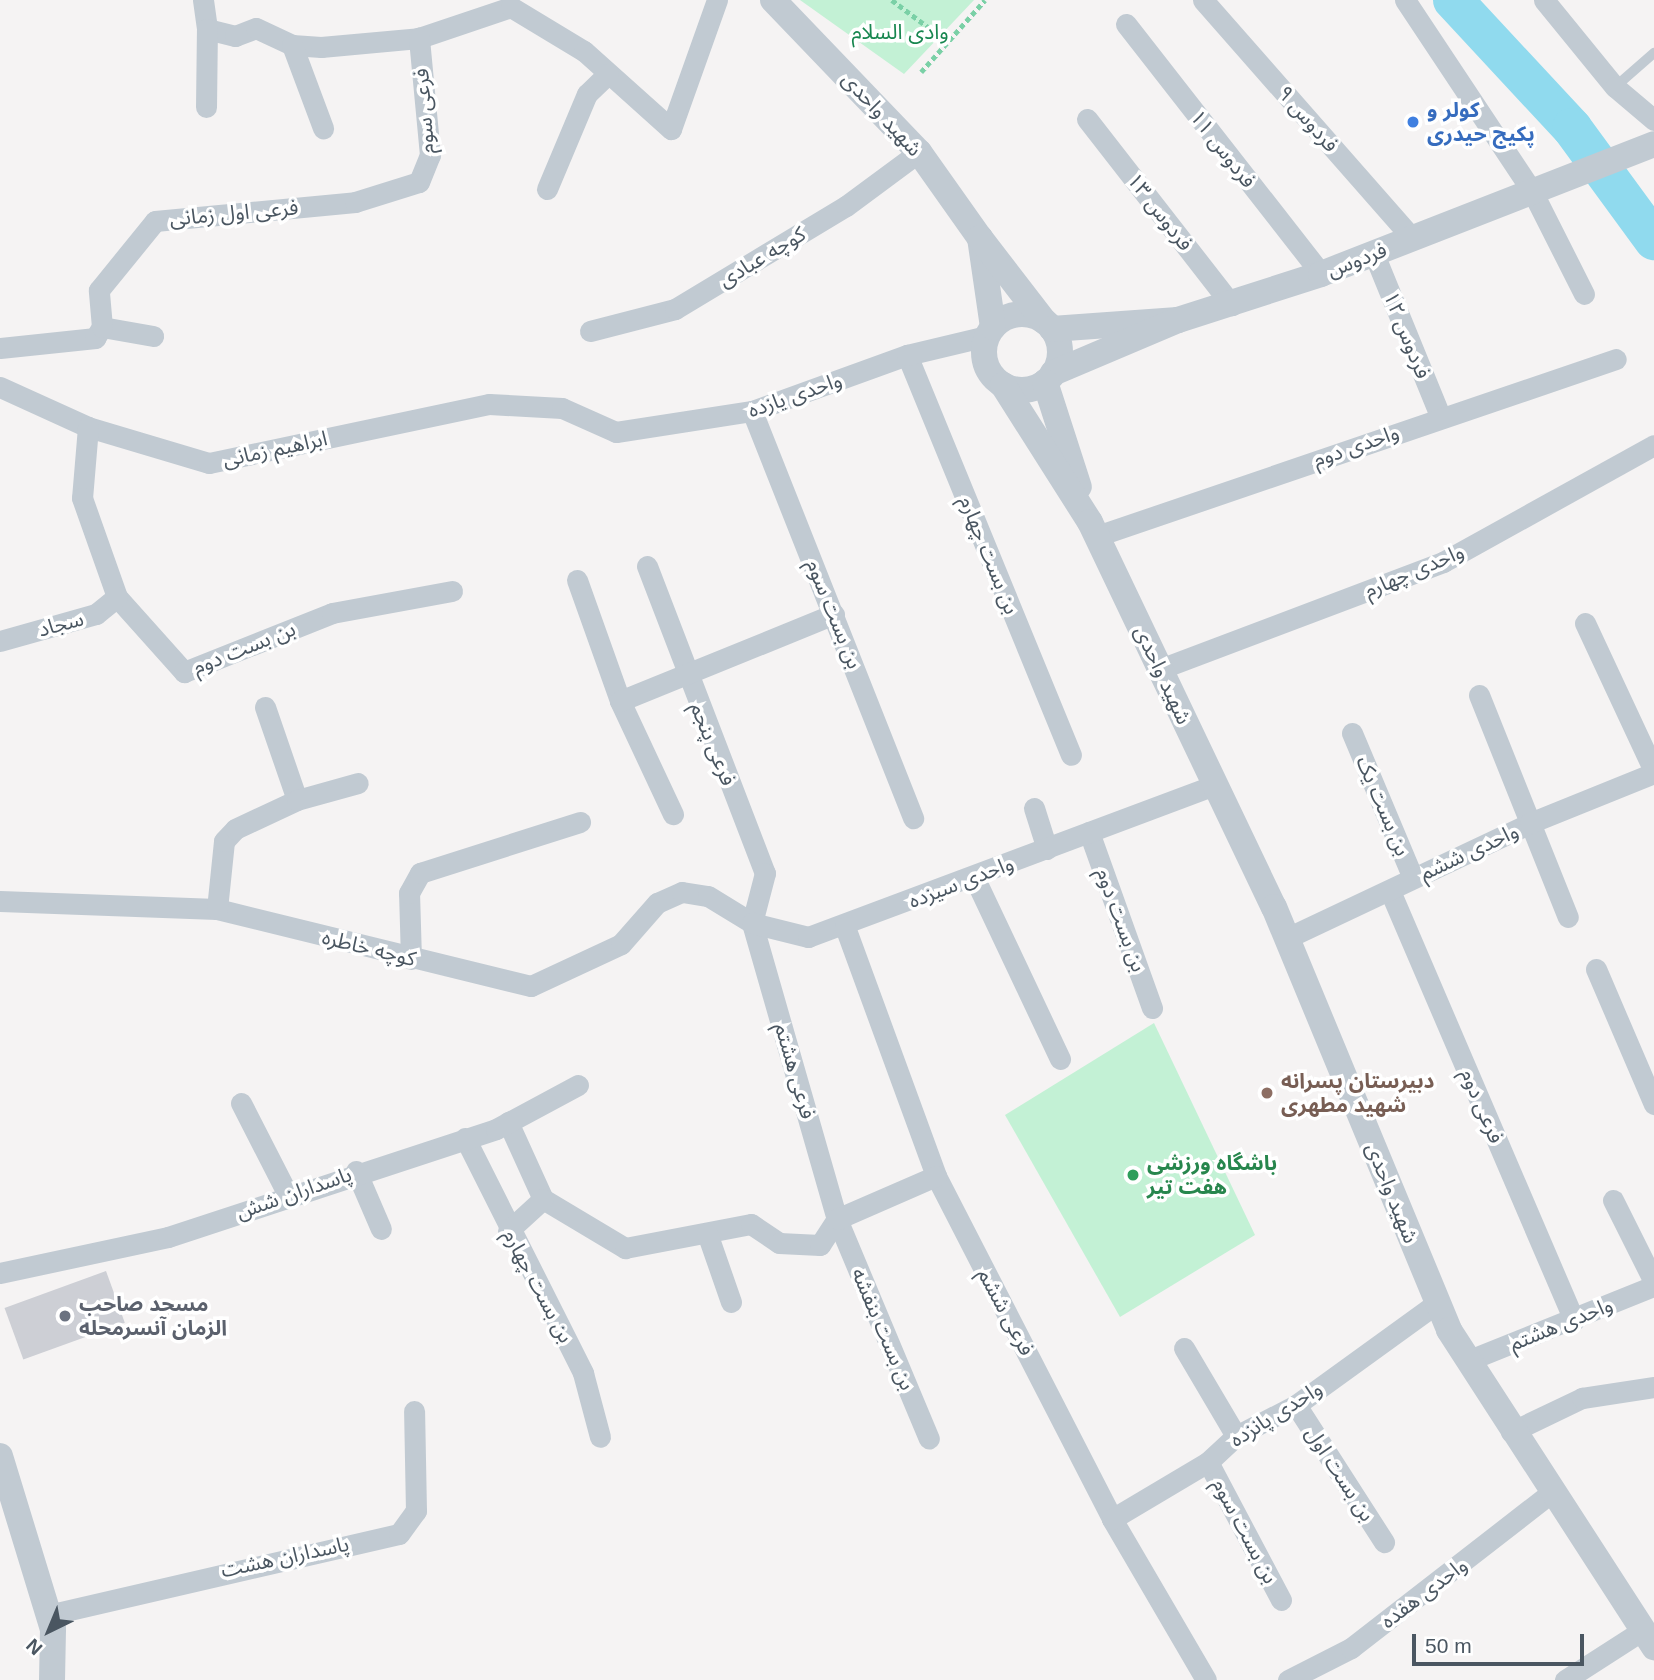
<!DOCTYPE html>
<html>
<head>
<meta charset="utf-8">
<style>
  body { margin:0 }
  #map { position:relative; width:1654px; height:1680px; overflow:hidden; background:#f5f3f3; font-family:Helvetica,"Noto Sans Arabic",sans-serif }
  div>[style] { position:absolute }
  [style*='--x'] { left:calc(var(--x)*1px); top:calc(var(--y)*1px); width:calc(var(--w)*1px); rotate:calc(var(--a)*1deg) }
  .green>* { inset:0; background:#c3f1d5 }
  .river>* { height:40px; margin:-20px; padding:0 20px; transform-origin:20px; border-radius:20px; background:#90daee }
  .building>* { inset:0; background:#cdcfd5; transform-origin:0 0 }
  .path>* { height:4.5px; margin-top:-2.25px; transform-origin:0; background:repeating-linear-gradient(90deg,#7ad0a6 0 5px,transparent 0 8.5px) }
  .service>* { height:10px; margin:-5px; padding:0 5px; transform-origin:5px; border-radius:5px; background:#c1cad2 }
  .minor>* { height:21px; margin:-10.5px; padding:0 10.5px; transform-origin:10.5px; border-radius:10.5px; background:#c1cad2 }
  .tertiary>* { height:26px; margin:-13px; padding:0 13px; transform-origin:13px; border-radius:13px; background:#c1cad2 }
  .tertiary>.ring { margin:-13px; padding:0; box-sizing:content-box; background:none; border:26px solid #c1cad2; border-radius:50% }
  .dots>* { width:19px; height:19px; translate:-50% -50%; box-sizing:border-box; border:4px solid #fff; border-radius:50% }
  span { translate:-50% -50%; white-space:nowrap; text-align:center; line-height:1.15; -webkit-text-stroke:7px #fff; paint-order:stroke }
  .park-label { font-size:21px; color:#17864f }
  .shop-label { font-size:21px; color:#366cbe; font-weight:700 }
  .left { translate:0 -50%; text-align:left }
  .street-label { font-size:21px; color:#4a5661 }
  .education-label { font-size:21px; color:#785e54; font-weight:700 }
  .leisure-label { font-size:21px; color:#27864d; font-weight:700 }
  .worship-label { font-size:21px; color:#5b616d; font-weight:700 }
  .north { position:absolute; left:14px; top:1596px; width:70px; height:70px; -webkit-text-stroke:5px #fff; paint-order:stroke; rotate:223deg; font-size:19px; font-weight:700; line-height:28px; text-align:center; color:#4a5661 }
  .north::after { content:''; display:block; margin:auto; width:24px; height:32px; background:#4a5661; clip-path:polygon(50% 0,100% 100%,50% 72%,0 100%) }
  .scale { position:absolute; left:1412px; top:1634px; width:172px; height:32px; box-sizing:border-box; border:4px solid #4a5661; border-top:0; padding-left:9px; font-size:21px; line-height:24px; white-space:nowrap; color:#4a5661; -webkit-text-stroke:5px #fff; paint-order:stroke }
</style>
</head>
<body>
<div id="map">
  <div class="green">
    <div style="clip-path:polygon(800px 0,974px 0,904px 74px)"></div>
    <div style="clip-path:polygon(1154px 1023px,1255px 1235px,1120px 1317px,1005px 1115px)"></div>
  </div>
  <div class="river">
    <div style="--x:1453;--y:0;--w:175;--a:47.1"></div>
    <div style="--x:1572;--y:128;--w:139;--a:53.8"></div>
  </div>
  <div class="building">
    <div style="left:106px;top:1271px;width:55px;height:108px;rotate:70deg"></div>
  </div>
  <div class="path">
    <div style="--x:892;--y:0;--w:70;--a:36.9"></div>
    <div style="--x:921;--y:72;--w:96;--a:-48.4"></div>
  </div>
  <div class="service">
    <div style="--x:1615;--y:87;--w:52;--a:-41.1"></div>
  </div>
  <div class="minor">
    <div style="--x:203;--y:0;--w:29;--a:82"></div>
    <div style="--x:207;--y:29;--w:29;--a:14"></div>
    <div style="--x:235;--y:36;--w:22;--a:-21"></div>
    <div style="--x:256;--y:28;--w:40;--a:25"></div>
    <div style="--x:292;--y:45;--w:29;--a:4"></div>
    <div style="--x:321;--y:47;--w:98;--a:-5.2"></div>
    <div style="--x:419;--y:38;--w:97;--a:-18.6"></div>
    <div style="--x:511;--y:7;--w:85;--a:31.1"></div>
    <div style="--x:584;--y:51;--w:117;--a:41.9"></div>
    <div style="--x:671;--y:129;--w:137;--a:-70.4"></div>
    <div style="--x:1203;--y:0;--w:318;--a:48.7"></div>
    <div style="--x:1405;--y:0;--w:232;--a:56.4"></div>
    <div style="--x:1533;--y:193;--w:113;--a:63.2"></div>
    <div style="--x:1544;--y:0;--w:112;--a:50.8"></div>
    <div style="--x:1615;--y:87;--w:51;--a:40.2"></div>
    <div style="--x:1126;--y:24;--w:317;--a:52"></div>
    <div style="--x:292;--y:45;--w:89;--a:69.5"></div>
    <div style="--x:206;--y:107;--w:78;--a:-89.3"></div>
    <div style="--x:1087;--y:119;--w:236;--a:52.1"></div>
    <div style="--x:547;--y:189;--w:103;--a:-67.2"></div>
    <div style="--x:587;--y:94;--w:29;--a:-44"></div>
    <div style="--x:1374;--y:254;--w:175;--a:67.8"></div>
    <div style="--x:102;--y:327;--w:52;--a:10"></div>
    <div style="--x:590;--y:331;--w:88;--a:-14.5"></div>
    <div style="--x:675;--y:309;--w:200;--a:-31.1"></div>
    <div style="--x:846;--y:206;--w:91;--a:-36.5"></div>
    <div style="--x:0;--y:348;--w:96;--a:-6"></div>
    <div style="--x:95;--y:338;--w:13;--a:-58"></div>
    <div style="--x:102;--y:327;--w:37;--a:-95"></div>
    <div style="--x:99;--y:290;--w:89;--a:-50.9"></div>
    <div style="--x:155;--y:221;--w:201;--a:-5.4"></div>
    <div style="--x:355;--y:202;--w:67;--a:-17.4"></div>
    <div style="--x:419;--y:182;--w:29;--a:-68"></div>
    <div style="--x:430;--y:155;--w:118;--a:-95.4"></div>
    <div style="--x:907;--y:355;--w:432;--a:67.7"></div>
    <div style="--x:0;--y:387;--w:97;--a:24.4"></div>
    <div style="--x:88;--y:427;--w:126;--a:16.6"></div>
    <div style="--x:209;--y:463;--w:286;--a:-11.9"></div>
    <div style="--x:489;--y:404;--w:73;--a:3.1"></div>
    <div style="--x:562;--y:408;--w:59;--a:24"></div>
    <div style="--x:616;--y:432;--w:138;--a:-8.8"></div>
    <div style="--x:752;--y:411;--w:165;--a:-19.9"></div>
    <div style="--x:907;--y:355;--w:82;--a:-13.4"></div>
    <div style="--x:752;--y:411;--w:438;--a:68.4"></div>
    <div style="--x:88;--y:427;--w:71;--a:94.8"></div>
    <div style="--x:82;--y:498;--w:105;--a:70.5"></div>
    <div style="--x:117;--y:597;--w:101;--a:48.2"></div>
    <div style="--x:184;--y:672;--w:159;--a:-21.7"></div>
    <div style="--x:332;--y:613;--w:122;--a:-10.4"></div>
    <div style="--x:1097;--y:536;--w:548;--a:-18.83"></div>
    <div style="--x:647;--y:566;--w:329;--a:69"></div>
    <div style="--x:765;--y:873;--w:52;--a:104.6"></div>
    <div style="--x:752;--y:923;--w:308;--a:74"></div>
    <div style="--x:837;--y:1219;--w:238;--a:67.3"></div>
    <div style="--x:577;--y:580;--w:128;--a:70.4"></div>
    <div style="--x:620;--y:701;--w:125;--a:64.9"></div>
    <div style="--x:1585;--y:623;--w:163;--a:65"></div>
    <div style="--x:0;--y:641;--w:100;--a:-15.7"></div>
    <div style="--x:96;--y:614;--w:27;--a:-39"></div>
    <div style="--x:1160;--y:669;--w:303;--a:-20.7"></div>
    <div style="--x:1443;--y:562;--w:241;--a:-29"></div>
    <div style="--x:1479;--y:695;--w:239;--a:68.2"></div>
    <div style="--x:620;--y:701;--w:231;--a:-22.1"></div>
    <div style="--x:265;--y:707;--w:98;--a:71"></div>
    <div style="--x:1352;--y:733;--w:157;--a:67.2"></div>
    <div style="--x:1034;--y:808;--w:43;--a:72.4"></div>
    <div style="--x:1089;--y:832;--w:187;--a:70.3"></div>
    <div style="--x:975;--y:879;--w:199;--a:64.7"></div>
    <div style="--x:1390;--y:891;--w:467;--a:66.8"></div>
    <div style="--x:0;--y:901;--w:217;--a:2.1"></div>
    <div style="--x:217;--y:909;--w:323;--a:13.8"></div>
    <div style="--x:531;--y:986;--w:99;--a:-25"></div>
    <div style="--x:621;--y:944;--w:55;--a:-48.7"></div>
    <div style="--x:657;--y:903;--w:27;--a:-24"></div>
    <div style="--x:682;--y:892;--w:26;--a:9"></div>
    <div style="--x:708;--y:896;--w:52;--a:31.5"></div>
    <div style="--x:752;--y:923;--w:58;--a:14"></div>
    <div style="--x:808;--y:937;--w:434;--a:-20.5"></div>
    <div style="--x:217;--y:909;--w:68;--a:-84.1"></div>
    <div style="--x:224;--y:841;--w:16;--a:-47"></div>
    <div style="--x:235;--y:829;--w:68;--a:-25.1"></div>
    <div style="--x:297;--y:800;--w:63;--a:-15.6"></div>
    <div style="--x:845;--y:927;--w:265;--a:69.9"></div>
    <div style="--x:936;--y:1176;--w:386;--a:62.8"></div>
    <div style="--x:1112;--y:1519;--w:186;--a:59.7"></div>
    <div style="--x:1287;--y:938;--w:269;--a:-25.3"></div>
    <div style="--x:1530;--y:823;--w:134;--a:-22"></div>
    <div style="--x:411;--y:959;--w:66;--a:-91.7"></div>
    <div style="--x:409;--y:893;--w:23;--a:-61"></div>
    <div style="--x:420;--y:873;--w:168;--a:-17.7"></div>
    <div style="--x:1596;--y:969;--w:147;--a:66.8"></div>
    <div style="--x:241;--y:1103;--w:103;--a:62.9"></div>
    <div style="--x:508;--y:1122;--w:85;--a:65.6"></div>
    <div style="--x:543;--y:1199;--w:96;--a:30.9"></div>
    <div style="--x:625;--y:1248;--w:128;--a:-10.8"></div>
    <div style="--x:751;--y:1224;--w:34;--a:34"></div>
    <div style="--x:779;--y:1243;--w:41;--a:2.8"></div>
    <div style="--x:820;--y:1245;--w:31;--a:-57"></div>
    <div style="--x:837;--y:1219;--w:108;--a:-23.5"></div>
    <div style="--x:465;--y:1138;--w:263;--a:63.3"></div>
    <div style="--x:583;--y:1373;--w:66;--a:75.1"></div>
    <div style="--x:356;--y:1171;--w:63;--a:66.7"></div>
    <div style="--x:1613;--y:1200;--w:92;--a:63.4"></div>
    <div style="--x:508;--y:1231;--w:47;--a:-42.4"></div>
    <div style="--x:707;--y:1233;--w:73;--a:70.8"></div>
    <div style="--x:0;--y:1273;--w:172;--a:-12.1"></div>
    <div style="--x:168;--y:1237;--w:345;--a:-18.2"></div>
    <div style="--x:496;--y:1129;--w:93;--a:-28.2"></div>
    <div style="--x:1184;--y:1348;--w:102;--a:59.4"></div>
    <div style="--x:1467;--y:1361;--w:201;--a:-21.9"></div>
    <div style="--x:1296;--y:1405;--w:163;--a:57.3"></div>
    <div style="--x:1511;--y:1432;--w:79;--a:-25.6"></div>
    <div style="--x:1582;--y:1398;--w:73;--a:-8.7"></div>
    <div style="--x:1208;--y:1462;--w:156;--a:62.1"></div>
    <div style="--x:1112;--y:1519;--w:112;--a:-30.7"></div>
    <div style="--x:1208;--y:1462;--w:38;--a:-43"></div>
    <div style="--x:1236;--y:1436;--w:68;--a:-27.3"></div>
    <div style="--x:1296;--y:1405;--w:174;--a:-35.9"></div>
    <div style="--x:48;--y:1615;--w:360;--a:-13"></div>
    <div style="--x:399;--y:1534;--w:29;--a:-54"></div>
    <div style="--x:416;--y:1511;--w:100;--a:-91.1"></div>
    <div style="--x:1288;--y:1680;--w:71;--a:-26.9"></div>
    <div style="--x:1351;--y:1648;--w:254;--a:-37.8"></div>
    <div style="--x:1565;--y:1680;--w:93;--a:-32.7"></div>
  </div>
  <div class="tertiary">
    <div style="--x:773;--y:0;--w:211;--a:46.2"></div>
    <div style="--x:919;--y:152;--w:105;--a:54.7"></div>
    <div class="ring" style="left:984px;top:314px;width:50px;height:50px"></div>
    <div style="--x:1178;--y:320;--w:150;--a:-17.8"></div>
    <div style="--x:1321;--y:274;--w:357;--a:-21.3"></div>
    <div style="--x:993;--y:327;--w:90;--a:-98.3"></div>
    <div style="--x:980;--y:238;--w:105;--a:52.4"></div>
    <div style="--x:1052;--y:329;--w:126;--a:-4.1"></div>
    <div style="--x:1178;--y:320;--w:136;--a:157"></div>
    <div style="--x:1045;--y:382;--w:110;--a:72.1"></div>
    <div style="--x:1003;--y:385;--w:162;--a:57.6"></div>
    <div style="--x:1090;--y:522;--w:427;--a:64.5"></div>
    <div style="--x:1274;--y:907;--w:458;--a:67.5"></div>
    <div style="--x:1449;--y:1330;--w:378;--a:57.1"></div>
    <div style="--x:0;--y:1456;--w:181;--a:73"></div>
    <div style="--x:53;--y:1629;--w:51;--a:91.1"></div>
  </div>
  <div class="dots">
    <div style="left:1413px;top:122px;background:#3f7fe0"></div>
    <div style="left:1267px;top:1093px;background:#8d6e63"></div>
    <div style="left:1133px;top:1175px;background:#2e9e5b"></div>
    <div style="left:65px;top:1316px;background:#6b7280"></div>
  </div>
  <div class="park-label">
    <span style="left:900px;top:32px">وادی السلام</span>
  </div>
  <div class="shop-label">
    <span class="left" style="left:1427px;top:122px">کولر و<br>پکیج حیدری</span>
  </div>
  <div class="street-label">
    <span style="left:424px;top:111px;rotate:-94deg">فرعی سوم</span>
    <span style="left:882px;top:114px;rotate:47deg">شهید واحدی</span>
    <span style="left:1308px;top:119px;rotate:49deg">فردوس ۹</span>
    <span style="left:1223px;top:149px;rotate:52deg">فردوس ۱۱</span>
    <span style="left:1160px;top:212px;rotate:52deg">فردوس ۱۳</span>
    <span style="left:234px;top:213px;rotate:-5deg">فرعی اول زمانی</span>
    <span style="left:762px;top:257px;rotate:-31deg">کوچه عبادی</span>
    <span style="left:1357px;top:260px;rotate:-21deg">فردوس</span>
    <span style="left:1407px;top:335px;rotate:68deg">فردوس ۱۲</span>
    <span style="left:795px;top:395px;rotate:-19deg">واحدی یازده</span>
    <span style="left:1356px;top:446px;rotate:-19deg">واحدی دوم</span>
    <span style="left:275px;top:449px;rotate:-12deg">ابراهیم زمانی</span>
    <span style="left:989px;top:555px;rotate:68deg">بن بست چهارم</span>
    <span style="left:1414px;top:571px;rotate:-23deg">واحدی چهارم</span>
    <span style="left:834px;top:614px;rotate:68deg">بن بست سوم</span>
    <span style="left:61px;top:624px;rotate:-15deg">سجاد</span>
    <span style="left:244px;top:648px;rotate:-22deg">بن بست دوم</span>
    <span style="left:1163px;top:675px;rotate:65deg">شهید واحدی</span>
    <span style="left:713px;top:744px;rotate:68deg">فرعی پنجم</span>
    <span style="left:1383px;top:806px;rotate:67deg">بن بست یک</span>
    <span style="left:1469px;top:852px;rotate:-25deg">واحدی ششم</span>
    <span style="left:961px;top:882px;rotate:-21deg">واحدی سیزده</span>
    <span style="left:1121px;top:920px;rotate:70deg">بن بست دوم</span>
    <span style="left:369px;top:948px;rotate:14deg">كوچه خاطره</span>
    <span style="left:795px;top:1071px;rotate:74deg">فرعی هشتم</span>
    <span style="left:1482px;top:1106px;rotate:67deg">فرعی دوم</span>
    <span style="left:294px;top:1193px;rotate:-19deg">پاسداران شش</span>
    <span style="left:1392px;top:1193px;rotate:68deg">شهید واحدی</span>
    <span style="left:538px;top:1286px;rotate:62deg">بن بست چهارم</span>
    <span style="left:1006px;top:1312px;rotate:62deg">فرعی ششم</span>
    <span style="left:1561px;top:1324px;rotate:-22deg">واحدی هشتم</span>
    <span style="left:883px;top:1329px;rotate:67deg">بن بست بنفشه</span>
    <span style="left:1276px;top:1414px;rotate:-32deg">واحدی پانزده</span>
    <span style="left:1340px;top:1474px;rotate:57deg">بن بست اول</span>
    <span style="left:1245px;top:1531px;rotate:62deg">بن بست سوم</span>
    <span style="left:285px;top:1557px;rotate:-12deg">پاسداران هشت</span>
    <span style="left:1424px;top:1593px;rotate:-37deg">واحدی هفده</span>
  </div>
  <div class="education-label">
    <span class="left" style="left:1281px;top:1093px">دبیرستان پسرانه<br>شهید مطهری</span>
  </div>
  <div class="leisure-label">
    <span class="left" style="left:1147px;top:1175px">باشگاه ورزشی<br>هفت تیر</span>
  </div>
  <div class="worship-label">
    <span class="left" style="left:79px;top:1316px">مسجد صاحب<br>الزمان آنسرمحله</span>
  </div>
  <div class="north">N</div>
  <div class="scale">50 m</div>
</div>
</body>
</html>
